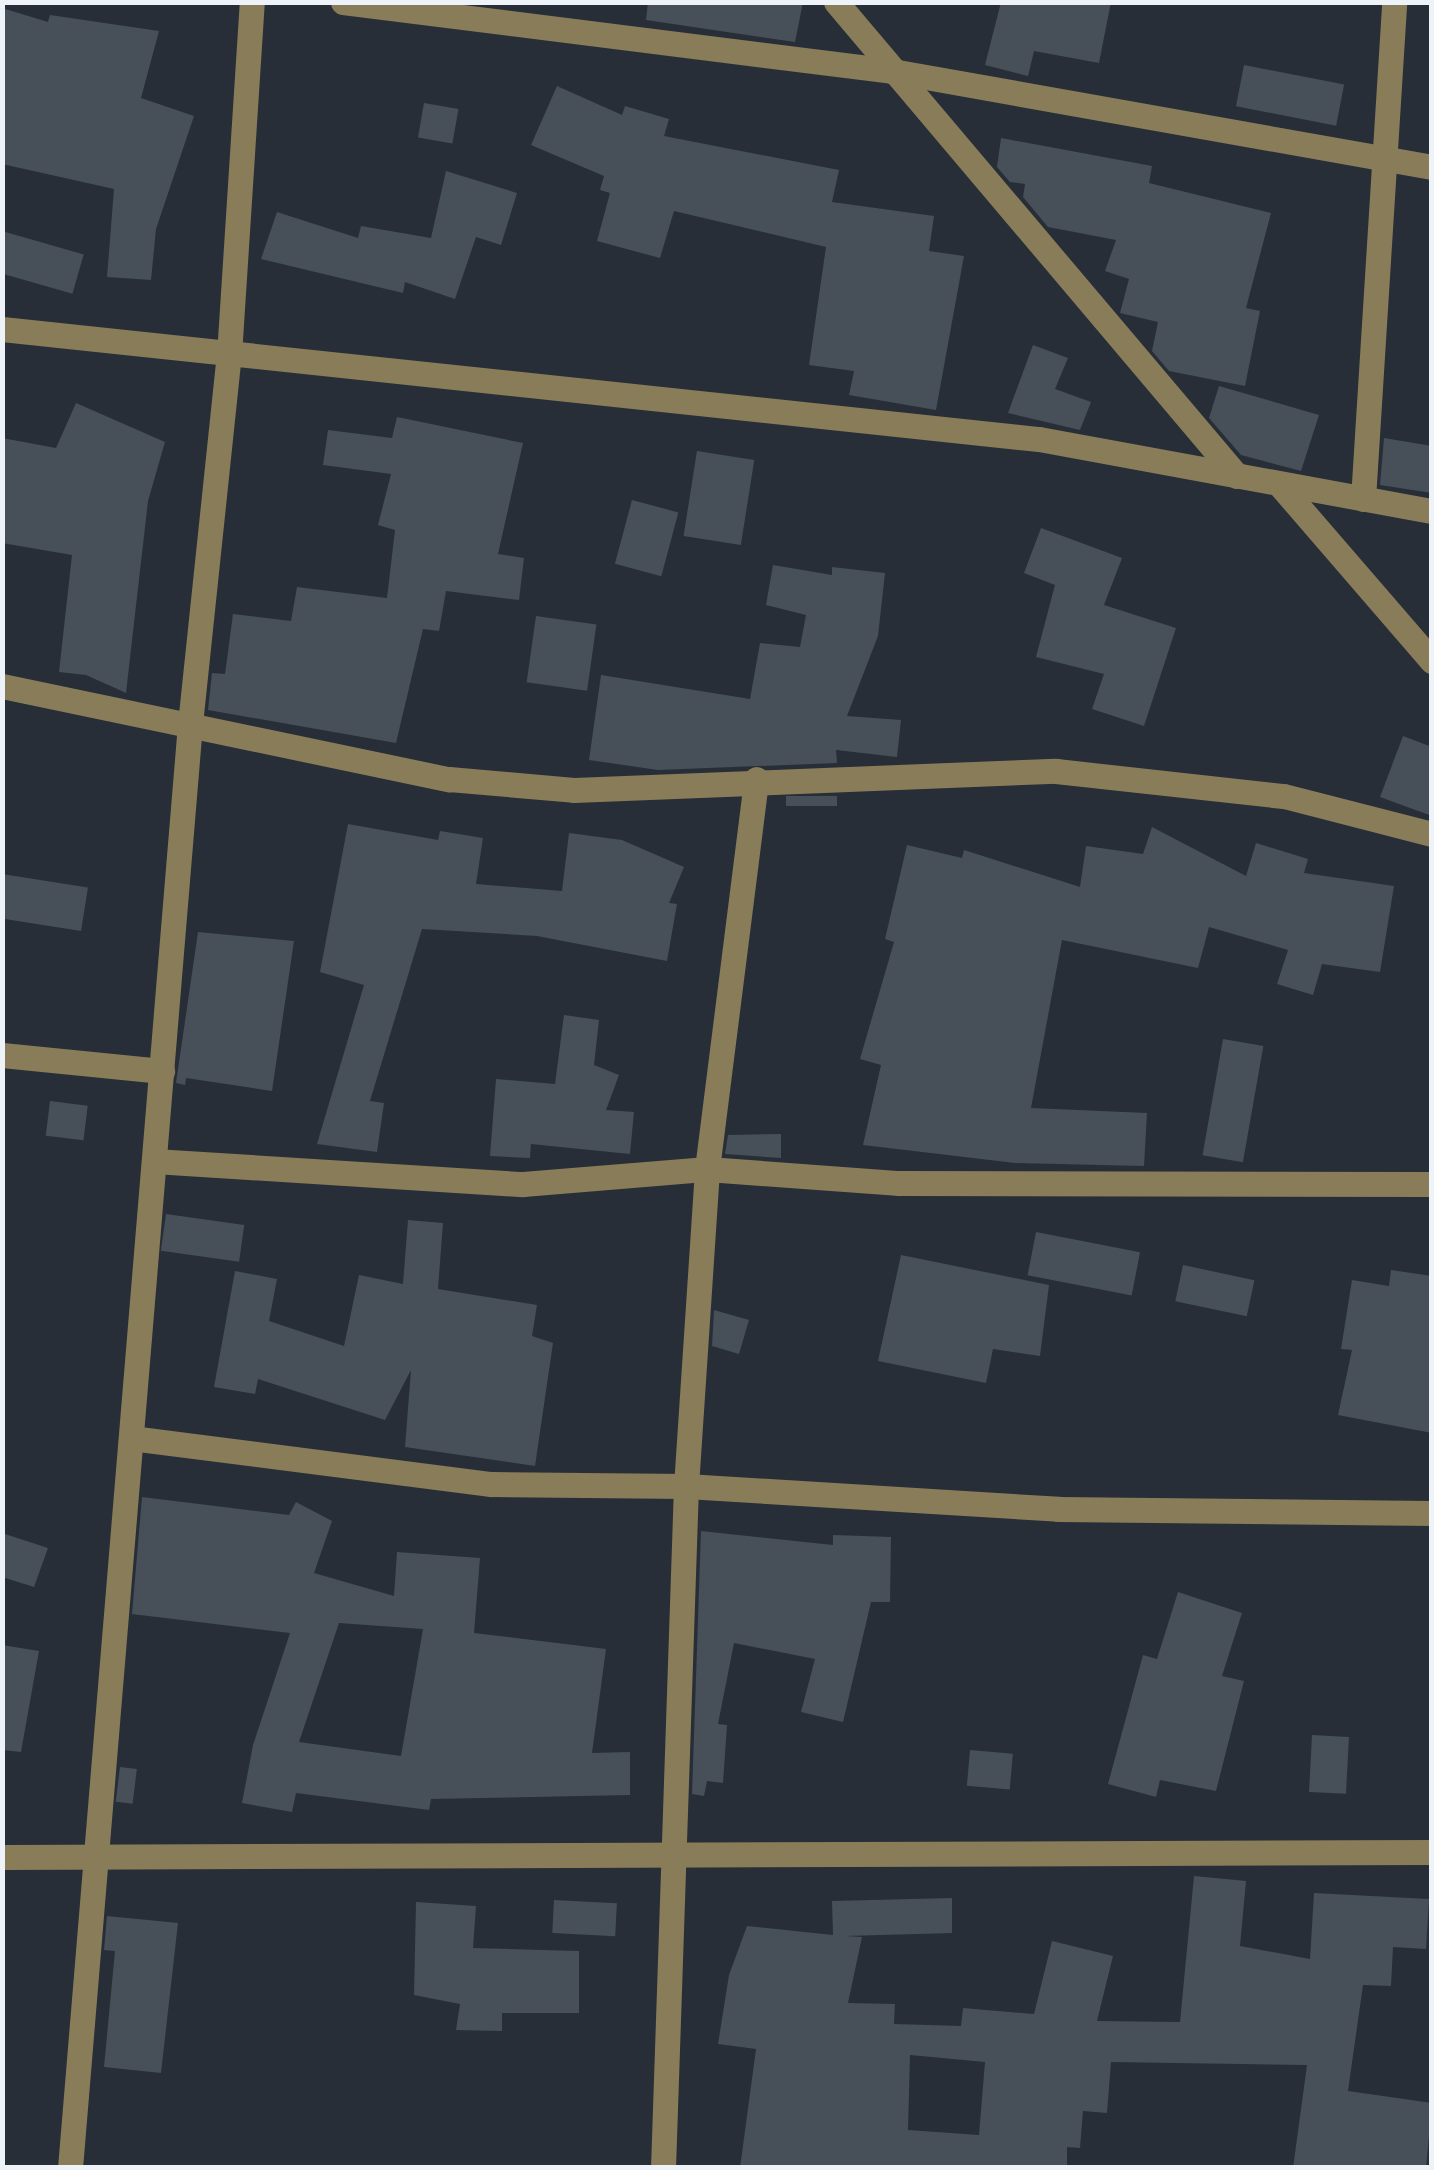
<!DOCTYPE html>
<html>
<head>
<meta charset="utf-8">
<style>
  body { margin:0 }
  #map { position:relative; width:1434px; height:2170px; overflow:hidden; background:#272e37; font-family:"DejaVu Sans",sans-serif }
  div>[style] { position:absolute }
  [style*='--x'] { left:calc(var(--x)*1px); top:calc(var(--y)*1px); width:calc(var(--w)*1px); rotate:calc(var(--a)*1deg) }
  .building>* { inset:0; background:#474f58; transform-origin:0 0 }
  .minor>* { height:25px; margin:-12.5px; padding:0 12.5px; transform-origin:12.5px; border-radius:12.5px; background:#897c59 }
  span { translate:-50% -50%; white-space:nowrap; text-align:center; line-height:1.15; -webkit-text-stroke:9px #272e37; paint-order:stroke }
  .frame { position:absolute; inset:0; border:5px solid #eef3f9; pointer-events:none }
</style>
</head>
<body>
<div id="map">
  <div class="building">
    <div style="clip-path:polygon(648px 2px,803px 2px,795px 42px,646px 20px)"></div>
    <div style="clip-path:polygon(1001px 2px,1111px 2px,1099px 63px,1034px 51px,1028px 76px,985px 65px)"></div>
    <div style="clip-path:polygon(2px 8px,48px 22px,50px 15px,159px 31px,141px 98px,194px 116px,156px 229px,151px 280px,107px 277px,114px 189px,2px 164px)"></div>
    <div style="left:1244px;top:65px;width:102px;height:42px;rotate:11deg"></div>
    <div style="clip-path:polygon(557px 86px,622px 115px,625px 106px,669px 119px,664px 136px,839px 170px,832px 202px,934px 216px,929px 251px,964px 256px,936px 410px,849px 395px,854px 371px,809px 365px,826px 247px,674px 211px,660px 258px,597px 241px,610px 193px,600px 190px,604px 176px,531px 145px)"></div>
    <div style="left:424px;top:103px;width:35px;height:35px;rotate:10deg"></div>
    <div style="clip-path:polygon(1001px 138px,1152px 166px,1149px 183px,1271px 213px,1246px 308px,1260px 311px,1245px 386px,1169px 371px,1152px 351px,1158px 322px,1120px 313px,1129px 279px,1105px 271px,1116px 240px,1048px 227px,1023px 197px,1025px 184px,1010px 182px,997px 167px)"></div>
    <div style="clip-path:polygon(446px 171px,517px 193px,501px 245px,476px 237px,455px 299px,405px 282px,403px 293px,261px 259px,277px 212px,358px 238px,361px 226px,431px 238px)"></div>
    <div style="left:2px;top:231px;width:85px;height:41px;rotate:16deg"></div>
    <div style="clip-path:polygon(1033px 345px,1068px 358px,1055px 389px,1091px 402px,1080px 430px,1008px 413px)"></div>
    <div style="clip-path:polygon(1219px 386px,1319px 415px,1301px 471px,1241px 455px,1209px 418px)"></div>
    <div style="clip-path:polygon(76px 403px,165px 442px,148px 501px,126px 693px,86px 675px,59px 672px,72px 555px,2px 543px,2px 438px,56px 448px)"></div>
    <div style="clip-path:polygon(397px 417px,523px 443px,498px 554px,524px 558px,519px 600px,446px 591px,439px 631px,423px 629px,396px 743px,208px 710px,212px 673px,225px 674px,233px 614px,291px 621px,297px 587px,387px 598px,395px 530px,378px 525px,391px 474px,323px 465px,328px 430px,392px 438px)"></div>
    <div style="clip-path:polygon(1384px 438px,1432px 446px,1432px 493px,1380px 485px)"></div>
    <div style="left:697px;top:451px;width:58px;height:86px;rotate:9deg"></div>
    <div style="left:632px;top:500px;width:48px;height:66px;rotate:15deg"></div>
    <div style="clip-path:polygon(1041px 528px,1122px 558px,1104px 605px,1176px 628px,1144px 726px,1092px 709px,1104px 674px,1036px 657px,1055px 585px,1024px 573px)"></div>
    <div style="clip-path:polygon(773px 565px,832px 575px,832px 567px,885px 573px,878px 636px,847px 716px,901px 720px,897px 757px,836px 750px,837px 763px,658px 770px,589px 760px,601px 675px,750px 699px,760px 643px,800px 647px,806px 615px,766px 605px)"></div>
    <div style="left:536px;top:616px;width:61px;height:67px;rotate:8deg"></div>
    <div style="clip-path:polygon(1403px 736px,1432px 747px,1432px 816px,1380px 797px)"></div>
    <div style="left:837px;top:796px;width:10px;height:51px;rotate:90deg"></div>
    <div style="clip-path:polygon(348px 824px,438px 840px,440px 831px,483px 838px,476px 884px,562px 891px,569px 833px,622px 840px,684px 867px,669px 903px,677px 904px,667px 961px,537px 936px,422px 929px,370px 1101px,384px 1103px,377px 1152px,317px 1144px,364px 985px,320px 972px)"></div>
    <div style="clip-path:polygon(1152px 827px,1246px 876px,1256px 843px,1308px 859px,1304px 873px,1394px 886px,1380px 972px,1322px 964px,1313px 995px,1277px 984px,1288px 950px,1209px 927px,1198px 968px,1062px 940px,1031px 1108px,1147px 1113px,1144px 1166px,1015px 1163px,863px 1145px,881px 1065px,860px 1059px,894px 942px,885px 939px,907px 845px,962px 858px,964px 850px,1080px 887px,1086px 846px,1143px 854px)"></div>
    <div style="left:2px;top:874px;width:87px;height:44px;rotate:9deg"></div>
    <div style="clip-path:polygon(198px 932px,294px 941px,272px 1091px,186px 1078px,185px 1085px,176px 1083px)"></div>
    <div style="clip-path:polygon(564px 1015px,599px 1020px,594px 1065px,619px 1075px,606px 1110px,634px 1112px,630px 1154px,531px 1144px,530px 1158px,490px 1156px,496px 1079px,555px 1084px)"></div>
    <div style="left:1223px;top:1039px;width:41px;height:118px;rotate:10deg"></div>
    <div style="left:50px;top:1101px;width:38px;height:35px;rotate:7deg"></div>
    <div style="clip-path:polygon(781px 1134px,781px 1158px,725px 1154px,728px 1135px)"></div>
    <div style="left:166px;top:1214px;width:79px;height:37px;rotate:8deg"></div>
    <div style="clip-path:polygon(408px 1220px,443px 1223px,438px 1289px,537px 1305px,532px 1336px,553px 1343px,535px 1466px,405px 1447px,411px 1370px,385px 1420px,258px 1379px,255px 1394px,214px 1387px,235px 1271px,277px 1279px,269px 1321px,344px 1346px,359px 1275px,403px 1284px)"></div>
    <div style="left:1036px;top:1232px;width:106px;height:44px;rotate:11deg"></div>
    <div style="clip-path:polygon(901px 1255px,1049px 1285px,1040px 1356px,993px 1349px,986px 1383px,878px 1361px)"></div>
    <div style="left:1183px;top:1265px;width:73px;height:37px;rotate:12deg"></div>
    <div style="clip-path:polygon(1391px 1270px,1432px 1276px,1432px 1433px,1338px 1415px,1352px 1350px,1341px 1349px,1352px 1280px,1389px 1286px)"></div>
    <div style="clip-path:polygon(714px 1310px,749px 1320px,739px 1354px,712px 1346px)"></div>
    <div style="clip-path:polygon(evenodd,142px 1497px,289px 1515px,296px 1502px,332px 1521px,314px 1573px,394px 1596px,397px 1552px,480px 1558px,474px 1633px,606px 1649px,592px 1753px,630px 1752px,630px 1795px,431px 1799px,429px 1810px,296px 1793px,292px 1812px,242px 1803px,253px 1745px,290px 1633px,132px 1614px,142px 1497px,339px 1623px,423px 1629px,401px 1756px,299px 1742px,339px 1623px)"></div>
    <div style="clip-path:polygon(701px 1531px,833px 1545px,833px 1535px,891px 1537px,890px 1602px,871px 1602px,843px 1722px,801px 1712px,815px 1659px,734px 1643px,718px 1724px,727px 1725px,723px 1783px,707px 1781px,704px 1796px,692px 1794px)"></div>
    <div style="clip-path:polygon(2px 1533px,48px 1548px,34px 1587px,2px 1577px)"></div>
    <div style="clip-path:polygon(1178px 1592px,1242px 1613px,1222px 1676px,1244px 1681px,1216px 1791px,1160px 1780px,1156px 1797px,1108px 1784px,1143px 1655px,1157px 1659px)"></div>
    <div style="clip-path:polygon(2px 1645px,39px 1651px,21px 1752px,2px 1750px)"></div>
    <div style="left:1312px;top:1735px;width:37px;height:57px;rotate:3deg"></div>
    <div style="left:970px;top:1750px;width:43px;height:36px;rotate:5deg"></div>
    <div style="left:120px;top:1767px;width:17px;height:35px;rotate:7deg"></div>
    <div style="clip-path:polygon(evenodd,1194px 1876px,1246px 1881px,1240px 1946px,1310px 1959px,1314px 1893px,1429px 1899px,1426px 1949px,1393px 1947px,1391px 1986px,1363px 1985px,1348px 2091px,1432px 2103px,1426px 2168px,1293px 2168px,1307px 2065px,1111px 2062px,1107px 2113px,1083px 2111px,1080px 2148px,1067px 2147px,1067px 2168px,740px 2168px,756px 2049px,718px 2044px,729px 1975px,747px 1926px,833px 1935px,832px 1901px,952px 1898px,952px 1933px,845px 1936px,862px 1937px,848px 2003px,895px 2004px,894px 2024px,961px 2026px,963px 2008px,1034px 2014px,1052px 1941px,1113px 1956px,1097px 2021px,1180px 2022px,1194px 1876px,910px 2055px,985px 2062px,979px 2135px,908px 2130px,910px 2055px)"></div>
    <div style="left:554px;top:1900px;width:63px;height:33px;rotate:3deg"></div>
    <div style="clip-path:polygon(416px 1902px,476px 1906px,473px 1948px,579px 1951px,579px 2013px,502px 2013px,502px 2031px,456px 2030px,460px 2004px,414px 1995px)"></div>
    <div style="clip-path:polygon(107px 1916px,178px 1923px,161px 2073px,104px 2067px,115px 1951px,104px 1950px)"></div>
  </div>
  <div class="minor">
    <div style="--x:343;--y:2;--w:553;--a:7.16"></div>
    <div style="--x:892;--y:71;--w:548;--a:10.08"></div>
    <div style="--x:836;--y:2;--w:621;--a:49.77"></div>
    <div style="--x:2;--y:329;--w:1043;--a:6.06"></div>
    <div style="--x:1039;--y:439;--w:400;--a:10.4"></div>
    <div style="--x:1279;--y:484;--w:234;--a:49.2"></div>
    <div style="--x:1363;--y:499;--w:498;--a:-86.4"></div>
    <div style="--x:2;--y:686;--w:457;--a:11.8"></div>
    <div style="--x:449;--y:779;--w:125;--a:5"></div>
    <div style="--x:574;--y:790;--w:482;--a:-2.3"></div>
    <div style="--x:1056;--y:771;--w:229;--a:6.3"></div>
    <div style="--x:1284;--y:796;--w:153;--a:14.4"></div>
    <div style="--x:2;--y:1055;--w:161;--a:5.7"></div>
    <div style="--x:154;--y:1161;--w:370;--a:3.6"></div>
    <div style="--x:523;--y:1184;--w:185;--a:-4.7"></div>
    <div style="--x:707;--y:1169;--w:193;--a:4.2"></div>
    <div style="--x:899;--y:1183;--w:533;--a:0.11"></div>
    <div style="--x:131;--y:1438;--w:363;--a:7.3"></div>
    <div style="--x:491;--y:1484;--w:195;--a:0.6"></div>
    <div style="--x:686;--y:1486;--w:373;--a:3.5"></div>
    <div style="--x:1058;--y:1509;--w:374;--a:0.6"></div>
    <div style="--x:2;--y:1857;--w:1430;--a:-0.2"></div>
    <div style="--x:70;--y:2168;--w:1449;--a:-85.25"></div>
    <div style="--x:190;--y:724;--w:371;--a:-84"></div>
    <div style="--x:229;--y:355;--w:354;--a:-86.3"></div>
    <div style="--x:663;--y:2168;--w:682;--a:-88.07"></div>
    <div style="--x:686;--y:1486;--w:318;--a:-86.2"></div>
    <div style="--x:707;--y:1169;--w:393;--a:-82.8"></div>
  </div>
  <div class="frame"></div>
</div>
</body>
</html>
